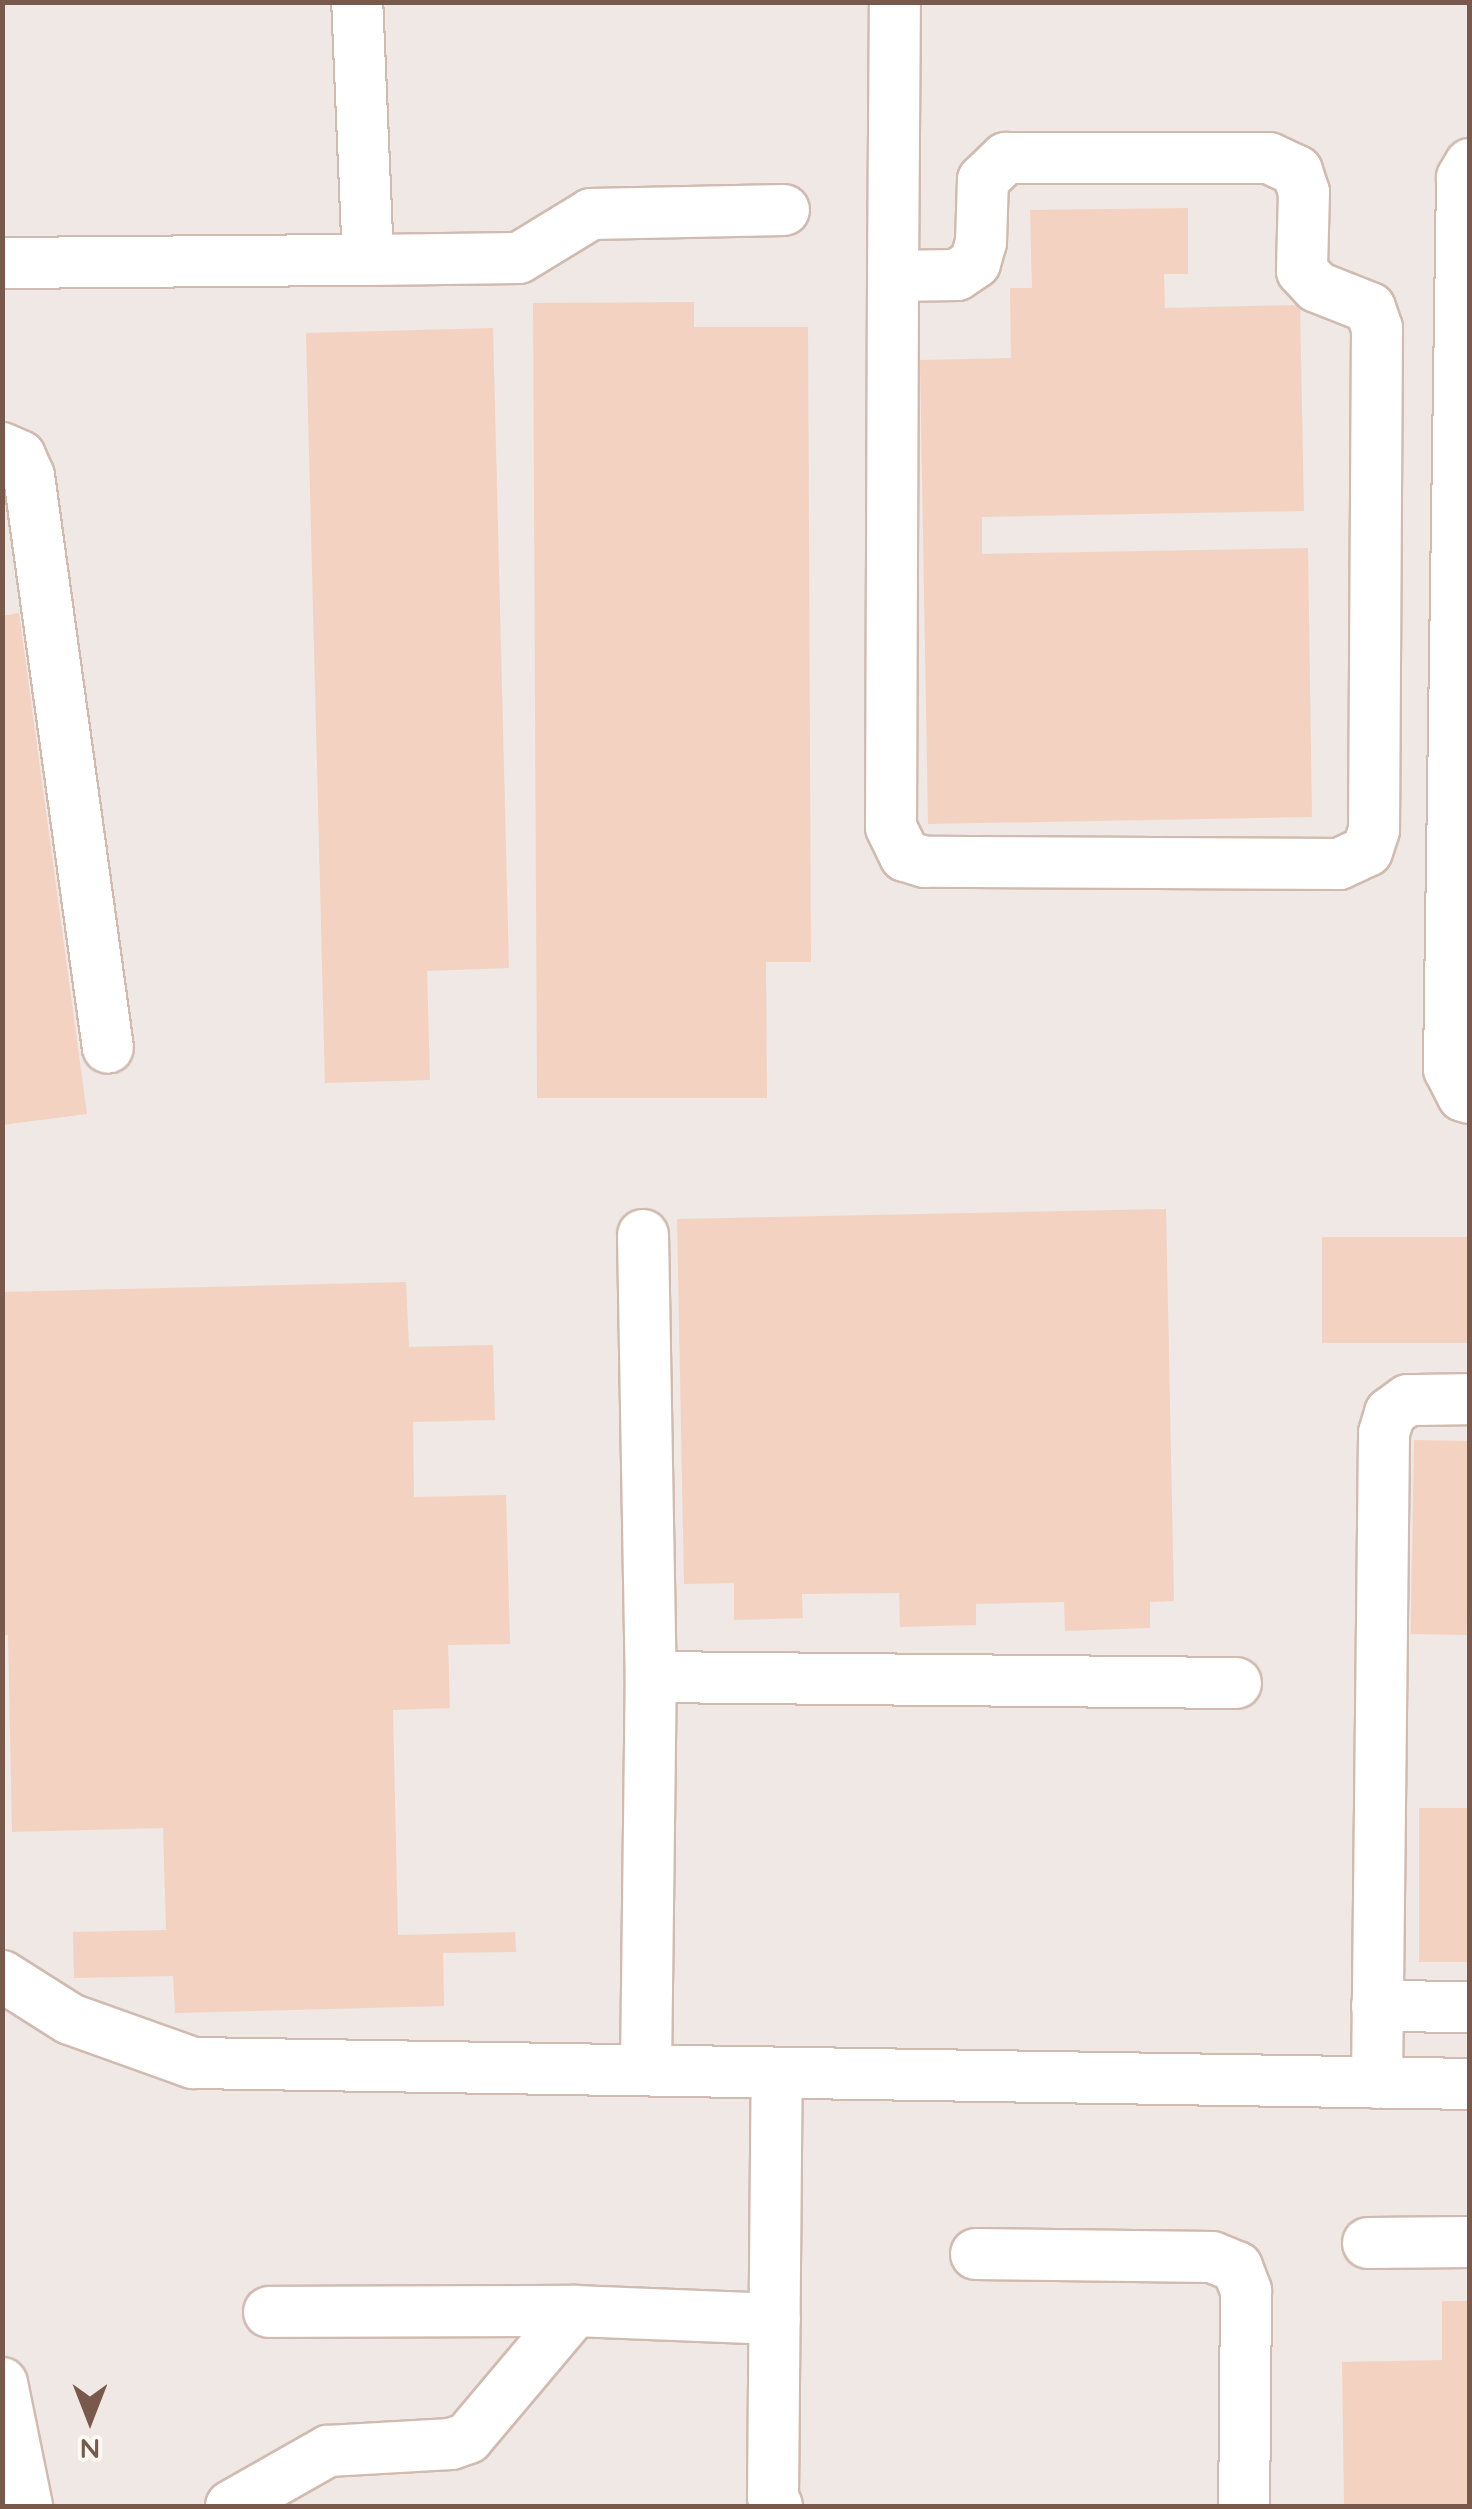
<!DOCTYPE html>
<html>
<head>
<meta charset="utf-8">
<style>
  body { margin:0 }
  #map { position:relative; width:1472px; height:2509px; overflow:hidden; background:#fdf5ec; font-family:Quicksand,sans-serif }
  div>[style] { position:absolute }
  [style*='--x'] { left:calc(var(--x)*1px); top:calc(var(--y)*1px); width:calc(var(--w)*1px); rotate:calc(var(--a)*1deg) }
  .industrial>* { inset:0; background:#efe8e4; transform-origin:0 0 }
  .building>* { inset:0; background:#f3d2c2; transform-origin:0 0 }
  .roads { filter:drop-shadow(2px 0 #d1bbb0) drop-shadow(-2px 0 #d1bbb0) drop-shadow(0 2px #d1bbb0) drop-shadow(0 -2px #d1bbb0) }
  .minor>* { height:50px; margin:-25px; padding:0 25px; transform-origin:25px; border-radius:25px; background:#fff }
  span { translate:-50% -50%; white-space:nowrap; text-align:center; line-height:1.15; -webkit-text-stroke:10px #fff9f3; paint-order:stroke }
  .frame { position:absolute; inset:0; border:5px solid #7a594d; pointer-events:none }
  .north { position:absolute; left:40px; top:2369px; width:100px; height:100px; -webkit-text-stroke:8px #fff9f3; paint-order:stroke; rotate:180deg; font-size:28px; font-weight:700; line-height:40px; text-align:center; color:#7a594d }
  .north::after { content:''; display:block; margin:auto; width:35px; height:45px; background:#7a594d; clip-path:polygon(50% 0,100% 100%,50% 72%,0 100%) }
</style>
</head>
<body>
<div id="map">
  <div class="industrial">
    <div style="left:3px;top:3px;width:1466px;height:2503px"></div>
  </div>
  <div class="building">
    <div style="clip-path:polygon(1188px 208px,1188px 274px,1164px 274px,1165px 308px,1300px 305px,1304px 511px,982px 517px,982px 554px,1308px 548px,1312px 817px,928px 824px,920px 360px,1011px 358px,1010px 288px,1032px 288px,1030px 210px)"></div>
    <div style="clip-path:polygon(694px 302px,694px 327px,808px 327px,811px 962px,766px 962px,767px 1098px,537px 1098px,533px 303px)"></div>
    <div style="clip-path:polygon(493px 328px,509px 968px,427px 971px,430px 1080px,325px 1083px,306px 333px)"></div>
    <div style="clip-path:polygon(19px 613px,87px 1114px,2px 1125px,2px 616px)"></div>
    <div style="clip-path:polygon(1166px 1209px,1174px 1601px,1150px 1602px,1150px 1628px,1065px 1631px,1064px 1602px,976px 1604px,976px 1625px,900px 1627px,899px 1593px,802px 1594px,803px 1618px,734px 1620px,734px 1583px,684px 1584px,677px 1219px)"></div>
    <div style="left:1322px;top:1237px;width:148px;height:106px"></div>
    <div style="clip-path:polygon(406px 1282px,409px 1347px,493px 1345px,495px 1420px,413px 1422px,414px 1497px,506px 1495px,510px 1644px,448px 1645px,450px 1708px,393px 1710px,398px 1935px,515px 1932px,516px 1952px,443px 1953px,444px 2006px,175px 2013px,173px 1976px,74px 1978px,73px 1932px,166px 1930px,163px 1828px,12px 1832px,8px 1635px,2px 1635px,2px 1292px)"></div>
    <div style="left:1414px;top:1440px;width:56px;height:194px;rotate:1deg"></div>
    <div style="left:1419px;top:1808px;width:51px;height:154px"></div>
    <div style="clip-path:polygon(1442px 2301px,1470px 2301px,1470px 2506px,1344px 2506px,1342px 2362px,1442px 2360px)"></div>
  </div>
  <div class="roads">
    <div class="minor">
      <div style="--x:1470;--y:164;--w:16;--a:120"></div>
      <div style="--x:1462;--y:178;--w:891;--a:90.84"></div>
      <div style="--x:1449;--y:1069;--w:30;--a:63"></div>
      <div style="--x:1463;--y:1096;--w:7;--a:16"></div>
      <div style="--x:368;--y:260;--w:151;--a:-0.8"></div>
      <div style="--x:519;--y:258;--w:84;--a:-31.4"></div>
      <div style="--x:591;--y:214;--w:193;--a:-1.2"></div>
      <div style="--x:2;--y:263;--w:366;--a:-0.5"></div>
      <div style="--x:368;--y:260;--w:258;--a:-92.4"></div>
      <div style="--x:893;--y:276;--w:64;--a:-0.9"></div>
      <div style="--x:957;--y:275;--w:22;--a:-34"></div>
      <div style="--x:975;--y:263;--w:22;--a:-74"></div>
      <div style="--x:981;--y:242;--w:62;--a:-88.2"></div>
      <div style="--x:983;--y:180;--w:32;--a:-44"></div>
      <div style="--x:1006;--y:158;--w:263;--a:0"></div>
      <div style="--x:1269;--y:158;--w:31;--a:25"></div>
      <div style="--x:1297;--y:171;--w:22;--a:72"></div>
      <div style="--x:1304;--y:192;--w:79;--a:91.5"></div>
      <div style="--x:1302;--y:271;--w:22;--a:47"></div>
      <div style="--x:1317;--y:287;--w:57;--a:21.6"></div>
      <div style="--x:1370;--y:308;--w:21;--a:71"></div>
      <div style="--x:1377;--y:328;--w:502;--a:90.34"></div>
      <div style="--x:1374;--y:830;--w:22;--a:108"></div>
      <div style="--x:1367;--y:851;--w:31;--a:155"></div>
      <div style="--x:1339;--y:864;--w:414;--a:-179.7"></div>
      <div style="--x:925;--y:862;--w:21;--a:-163"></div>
      <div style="--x:905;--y:856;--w:32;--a:-116"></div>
      <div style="--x:891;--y:827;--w:551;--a:-89.79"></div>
      <div style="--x:893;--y:276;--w:274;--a:-89.6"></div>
      <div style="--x:2;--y:448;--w:20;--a:24"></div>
      <div style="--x:20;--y:456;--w:22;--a:66"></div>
      <div style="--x:29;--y:476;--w:577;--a:82.14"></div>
      <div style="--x:643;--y:1235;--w:442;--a:89"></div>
      <div style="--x:2;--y:1976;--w:80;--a:32.3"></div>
      <div style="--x:70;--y:2019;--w:131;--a:19.7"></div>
      <div style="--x:193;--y:2063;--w:1277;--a:0.94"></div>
      <div style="--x:1377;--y:2006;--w:93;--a:0.6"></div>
      <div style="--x:646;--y:2070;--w:393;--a:-89.3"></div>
      <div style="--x:651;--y:1677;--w:585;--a:0.59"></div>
      <div style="--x:1377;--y:2083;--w:650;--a:-89.38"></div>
      <div style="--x:1384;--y:1433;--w:21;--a:-73"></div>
      <div style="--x:1390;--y:1413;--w:22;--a:-36"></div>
      <div style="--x:1408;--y:1400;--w:62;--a:-0.9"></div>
      <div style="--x:1368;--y:2243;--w:102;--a:-0.6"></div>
      <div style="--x:976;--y:2254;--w:236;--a:0.7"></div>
      <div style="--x:1212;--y:2257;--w:27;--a:22"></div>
      <div style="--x:1237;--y:2267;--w:26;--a:69"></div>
      <div style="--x:1246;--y:2291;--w:215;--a:90.5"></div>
      <div style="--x:269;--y:2312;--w:306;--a:-0.2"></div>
      <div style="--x:2;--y:2383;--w:126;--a:78.5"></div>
      <div style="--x:231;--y:2506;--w:112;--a:-29.6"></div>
      <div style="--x:328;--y:2451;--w:123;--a:-3.3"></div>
      <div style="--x:451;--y:2444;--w:18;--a:-19"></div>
      <div style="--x:468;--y:2438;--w:166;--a:-49.9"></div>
      <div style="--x:575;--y:2311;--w:200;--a:2.3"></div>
      <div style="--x:777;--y:2506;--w:10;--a:-114"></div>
      <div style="--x:773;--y:2497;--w:424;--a:-89.5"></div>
    </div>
  </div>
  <div class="frame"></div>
  <div class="north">N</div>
</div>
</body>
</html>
